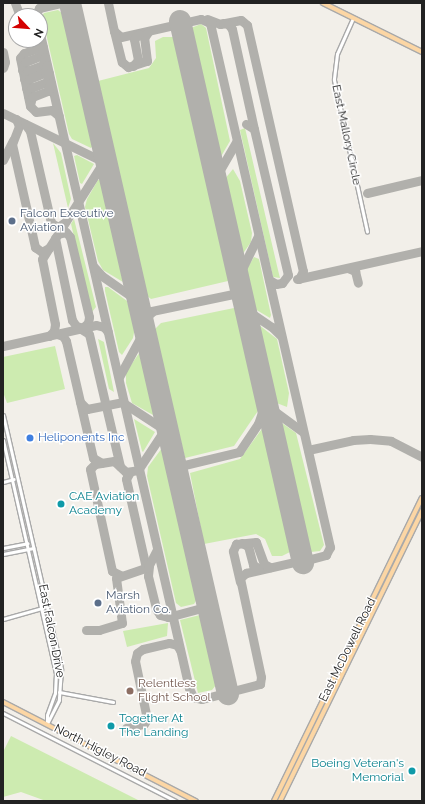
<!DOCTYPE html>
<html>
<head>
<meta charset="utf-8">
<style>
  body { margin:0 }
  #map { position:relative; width:425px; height:804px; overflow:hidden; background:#f2efe9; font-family:Raleway,sans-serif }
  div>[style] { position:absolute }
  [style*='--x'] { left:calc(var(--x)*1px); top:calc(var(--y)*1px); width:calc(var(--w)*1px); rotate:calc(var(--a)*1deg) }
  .grass>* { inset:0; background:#cdebb0 }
  .taxiway>* { height:9px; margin:-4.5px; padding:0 4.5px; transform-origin:4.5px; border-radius:4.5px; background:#b1b0ac }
  .runway>* { height:22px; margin:-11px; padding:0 11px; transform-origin:11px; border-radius:11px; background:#b1b0ac }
  .roads { filter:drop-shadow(1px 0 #a9a9a9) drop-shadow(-1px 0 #a9a9a9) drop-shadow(0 1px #a9a9a9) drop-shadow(0 -1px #a9a9a9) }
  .minor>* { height:3px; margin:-1.5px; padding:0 1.5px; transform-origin:1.5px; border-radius:1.5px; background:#fff }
  .major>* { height:4px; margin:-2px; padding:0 2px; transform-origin:2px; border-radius:2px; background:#fcd6a4 }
  .dots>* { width:11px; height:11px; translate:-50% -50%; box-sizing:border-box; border:2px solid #fff; border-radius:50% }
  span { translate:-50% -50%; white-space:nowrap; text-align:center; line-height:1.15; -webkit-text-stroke:3px #fff; paint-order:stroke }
  .street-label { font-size:12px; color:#222 }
  .service-label { font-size:12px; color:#4e5e75 }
  .left { translate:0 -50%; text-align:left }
  .shop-label { font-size:12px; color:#366cbe }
  .culture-label { font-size:12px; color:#0d838f }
  .right { translate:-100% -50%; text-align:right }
  .education-label { font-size:12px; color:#785e54 }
  .frame { position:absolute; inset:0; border:4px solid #222; pointer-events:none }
  .north { position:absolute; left:8px; top:8px; width:40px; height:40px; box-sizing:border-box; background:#fff; border:1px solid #a7a7a7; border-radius:50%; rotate:116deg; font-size:11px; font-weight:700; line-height:16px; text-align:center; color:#222 }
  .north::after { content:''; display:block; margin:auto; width:14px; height:18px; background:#d40000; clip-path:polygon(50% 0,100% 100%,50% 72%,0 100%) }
</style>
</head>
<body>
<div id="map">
  <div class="grass">
    <div style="clip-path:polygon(58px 10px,63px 14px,93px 145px,91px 148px,72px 139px,69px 134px,42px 16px,44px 13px)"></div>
    <div style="clip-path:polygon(201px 24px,206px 28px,230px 141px,219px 160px,190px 31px,191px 28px)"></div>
    <div style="clip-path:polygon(163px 37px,173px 37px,177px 46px,230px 276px,228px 281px,151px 299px,146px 295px,98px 81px,149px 68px,156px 58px,155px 41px)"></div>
    <div style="clip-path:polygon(245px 128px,278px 270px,280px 278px,273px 277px,240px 130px)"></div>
    <div style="clip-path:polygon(53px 143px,61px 153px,71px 199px,68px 208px)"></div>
    <div style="clip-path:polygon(77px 155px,94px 164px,82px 184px,80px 183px,74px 156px)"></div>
    <div style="clip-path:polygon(233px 169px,240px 181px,252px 233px,251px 242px,242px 255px,224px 180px)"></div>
    <div style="clip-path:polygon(98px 180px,101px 180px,123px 282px,103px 270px,98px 261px,85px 207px,87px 199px)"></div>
    <div style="clip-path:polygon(74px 219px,96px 307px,92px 312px,71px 224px)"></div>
    <div style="clip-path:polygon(254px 257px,259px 259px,271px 315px,270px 318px,253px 308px,245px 272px)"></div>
    <div style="clip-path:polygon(108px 287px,127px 301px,135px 327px,133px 338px,122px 355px,119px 352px,105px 291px,105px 287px)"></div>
    <div style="clip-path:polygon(234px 308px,238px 313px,260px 408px,234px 446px,185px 458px,154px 330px,161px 323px)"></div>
    <div style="clip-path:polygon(259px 325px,277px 339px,289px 393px,287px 407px,274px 402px,257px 327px)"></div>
    <div style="clip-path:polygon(98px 339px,104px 342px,114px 392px,109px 389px)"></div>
    <div style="clip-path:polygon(55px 346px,65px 389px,7px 403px,3px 392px,3px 357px)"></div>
    <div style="clip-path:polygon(140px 352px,154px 412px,153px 415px,132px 403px,126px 383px,126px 372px)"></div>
    <div style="clip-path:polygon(134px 419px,155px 432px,143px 452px,142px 451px)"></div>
    <div style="clip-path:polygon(279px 421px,296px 433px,324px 545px,320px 551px,311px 552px,308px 549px)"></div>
    <div style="clip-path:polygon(264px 426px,290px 541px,290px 552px,282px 556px,272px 556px,265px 539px,256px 534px,204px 544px,190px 473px,240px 459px)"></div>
    <div style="clip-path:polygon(162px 448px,197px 599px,194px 604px,181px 607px,176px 603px,147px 476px,148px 467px)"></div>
    <div style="clip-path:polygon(200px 615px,216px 685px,212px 690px,198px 693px,180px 620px)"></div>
    <div style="clip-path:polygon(168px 623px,167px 636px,127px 647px,123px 631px)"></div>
    <div style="clip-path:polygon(11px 736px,140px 801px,46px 801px,21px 792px,3px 797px,3px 752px)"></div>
  </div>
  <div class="taxiway">
    <div style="--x:15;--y:3;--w:14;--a:69"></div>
    <div style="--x:108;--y:3;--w:29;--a:78"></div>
    <div style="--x:114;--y:31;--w:9;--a:41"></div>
    <div style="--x:121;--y:37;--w:82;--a:-12.7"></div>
    <div style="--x:201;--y:19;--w:10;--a:24"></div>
    <div style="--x:210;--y:23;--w:538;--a:77.1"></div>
    <div style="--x:330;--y:547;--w:9;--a:117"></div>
    <div style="--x:326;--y:555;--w:24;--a:165"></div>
    <div style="--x:36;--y:14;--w:7;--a:-63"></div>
    <div style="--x:39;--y:8;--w:22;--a:-13"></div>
    <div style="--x:207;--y:19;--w:14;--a:21"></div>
    <div style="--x:220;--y:24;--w:21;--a:-11"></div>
    <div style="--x:241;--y:20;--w:8;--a:40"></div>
    <div style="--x:247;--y:25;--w:252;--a:77.2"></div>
    <div style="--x:303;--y:271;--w:9;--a:117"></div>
    <div style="--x:223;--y:23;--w:5;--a:11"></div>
    <div style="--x:228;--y:24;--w:6;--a:51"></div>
    <div style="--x:232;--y:29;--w:102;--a:77.6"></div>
    <div style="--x:114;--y:31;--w:32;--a:76"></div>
    <div style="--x:122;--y:62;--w:8;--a:40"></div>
    <div style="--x:128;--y:67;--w:20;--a:-18"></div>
    <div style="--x:147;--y:61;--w:23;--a:-97"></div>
    <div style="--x:144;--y:38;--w:7;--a:-56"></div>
    <div style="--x:40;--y:34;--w:671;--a:77.17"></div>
    <div style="--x:189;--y:688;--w:10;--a:66"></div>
    <div style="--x:193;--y:697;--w:9;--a:13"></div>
    <div style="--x:202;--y:699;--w:60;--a:-14.5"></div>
    <div style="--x:260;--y:684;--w:7;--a:-82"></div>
    <div style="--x:261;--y:677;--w:101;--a:-102"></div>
    <div style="--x:240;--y:578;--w:8;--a:-40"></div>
    <div style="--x:246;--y:573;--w:58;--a:-12.8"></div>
    <div style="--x:26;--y:40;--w:2;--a:90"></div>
    <div style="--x:41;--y:40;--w:9;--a:111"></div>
    <div style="--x:38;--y:48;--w:15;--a:160"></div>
    <div style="--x:24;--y:53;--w:6;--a:129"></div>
    <div style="--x:20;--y:58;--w:49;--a:78.2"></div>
    <div style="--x:30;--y:106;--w:8;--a:45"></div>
    <div style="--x:36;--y:112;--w:16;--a:-7"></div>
    <div style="--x:52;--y:110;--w:9;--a:41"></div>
    <div style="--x:3;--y:52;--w:10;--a:79"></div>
    <div style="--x:5;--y:62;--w:6;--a:108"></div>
    <div style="--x:133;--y:66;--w:8;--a:-50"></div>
    <div style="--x:138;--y:60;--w:21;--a:-101"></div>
    <div style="--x:134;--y:39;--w:7;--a:-45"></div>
    <div style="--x:22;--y:70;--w:9;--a:-69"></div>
    <div style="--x:25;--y:62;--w:17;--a:-21"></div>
    <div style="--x:41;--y:56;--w:9;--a:-77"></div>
    <div style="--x:24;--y:79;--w:9;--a:-69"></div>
    <div style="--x:27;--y:71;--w:17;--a:-21"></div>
    <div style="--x:43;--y:65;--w:8;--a:-76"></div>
    <div style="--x:26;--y:88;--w:9;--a:-72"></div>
    <div style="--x:29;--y:79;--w:17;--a:-21"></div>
    <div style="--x:45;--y:73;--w:8;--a:-76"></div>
    <div style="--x:28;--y:96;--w:9;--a:-69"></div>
    <div style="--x:31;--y:88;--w:17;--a:-21"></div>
    <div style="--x:47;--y:82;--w:9;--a:-77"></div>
    <div style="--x:30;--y:105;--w:8;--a:-76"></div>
    <div style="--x:32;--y:97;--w:17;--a:-21"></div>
    <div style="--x:48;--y:91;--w:9;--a:-72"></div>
    <div style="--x:3;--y:113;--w:110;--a:25.9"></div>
    <div style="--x:102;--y:161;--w:11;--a:56"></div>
    <div style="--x:16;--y:119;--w:8;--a:67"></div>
    <div style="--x:19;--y:126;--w:19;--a:111"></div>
    <div style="--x:12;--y:144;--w:106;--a:77.4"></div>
    <div style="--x:35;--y:247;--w:9;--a:36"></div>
    <div style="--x:42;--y:252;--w:8;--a:-30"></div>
    <div style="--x:25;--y:124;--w:9;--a:54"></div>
    <div style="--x:30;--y:131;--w:94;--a:77.1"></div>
    <div style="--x:51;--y:223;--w:8;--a:30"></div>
    <div style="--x:58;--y:227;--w:7;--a:-34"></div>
    <div style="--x:246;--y:124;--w:9;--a:32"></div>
    <div style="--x:254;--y:129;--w:150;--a:76.9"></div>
    <div style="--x:288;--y:275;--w:10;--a:127"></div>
    <div style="--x:282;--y:283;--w:6;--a:171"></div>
    <div style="--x:276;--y:284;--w:8;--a:-150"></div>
    <div style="--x:3;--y:160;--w:22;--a:-63"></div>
    <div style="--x:216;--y:184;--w:9;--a:-84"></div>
    <div style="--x:217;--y:175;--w:39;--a:-60"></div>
    <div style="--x:367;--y:193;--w:57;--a:-13.3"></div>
    <div style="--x:58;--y:234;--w:8;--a:-14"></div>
    <div style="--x:66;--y:232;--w:6;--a:51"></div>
    <div style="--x:70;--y:237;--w:82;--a:76.6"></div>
    <div style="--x:89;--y:317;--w:6;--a:99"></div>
    <div style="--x:88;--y:323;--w:9;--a:139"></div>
    <div style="--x:55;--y:238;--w:84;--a:78.3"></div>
    <div style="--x:72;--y:320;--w:7;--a:56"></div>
    <div style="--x:76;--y:326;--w:8;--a:14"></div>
    <div style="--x:94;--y:267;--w:12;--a:48"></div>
    <div style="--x:102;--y:276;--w:44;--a:34.8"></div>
    <div style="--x:138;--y:301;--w:14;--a:51"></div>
    <div style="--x:147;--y:312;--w:88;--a:-11.8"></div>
    <div style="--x:233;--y:294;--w:13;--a:-63"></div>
    <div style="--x:348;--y:268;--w:8;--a:23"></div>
    <div style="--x:355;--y:271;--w:12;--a:76"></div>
    <div style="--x:238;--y:277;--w:46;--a:-64"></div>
    <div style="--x:297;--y:279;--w:128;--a:-12.6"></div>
    <div style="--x:233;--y:294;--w:9;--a:27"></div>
    <div style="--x:241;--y:298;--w:6;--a:59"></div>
    <div style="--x:245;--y:309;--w:32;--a:34"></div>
    <div style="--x:272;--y:327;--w:13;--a:45"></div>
    <div style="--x:81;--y:329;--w:9;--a:32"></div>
    <div style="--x:89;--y:334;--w:136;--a:76.8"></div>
    <div style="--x:57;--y:334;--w:6;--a:18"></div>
    <div style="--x:63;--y:336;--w:6;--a:59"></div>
    <div style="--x:66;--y:341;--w:120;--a:77"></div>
    <div style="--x:93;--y:458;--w:10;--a:29"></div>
    <div style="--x:49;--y:336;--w:7;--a:-45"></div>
    <div style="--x:54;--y:331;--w:7;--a:-82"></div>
    <div style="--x:55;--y:324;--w:66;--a:-101.3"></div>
    <div style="--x:42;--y:259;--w:112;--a:-57.7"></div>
    <div style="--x:102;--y:164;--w:13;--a:-81"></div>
    <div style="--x:3;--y:346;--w:95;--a:-12.7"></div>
    <div style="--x:96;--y:325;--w:8;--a:14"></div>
    <div style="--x:104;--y:327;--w:6;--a:51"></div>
    <div style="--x:119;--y:377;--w:55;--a:-61.6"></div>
    <div style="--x:145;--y:329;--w:11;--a:-90"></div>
    <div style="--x:145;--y:318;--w:9;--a:-41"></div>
    <div style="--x:266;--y:401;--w:8;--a:60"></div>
    <div style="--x:270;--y:408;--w:41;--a:36"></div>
    <div style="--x:80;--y:402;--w:10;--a:45"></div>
    <div style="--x:87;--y:409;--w:36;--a:-11"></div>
    <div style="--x:122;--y:402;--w:55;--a:33.1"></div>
    <div style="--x:308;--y:450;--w:46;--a:-12.5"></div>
    <div style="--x:353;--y:440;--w:17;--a:-3"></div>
    <div style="--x:370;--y:439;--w:21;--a:5"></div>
    <div style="--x:391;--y:441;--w:35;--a:27"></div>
    <div style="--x:176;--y:467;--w:65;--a:-13.4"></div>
    <div style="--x:239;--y:452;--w:34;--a:-56"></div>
    <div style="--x:258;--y:424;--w:24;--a:-71"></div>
    <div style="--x:130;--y:472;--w:8;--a:120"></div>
    <div style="--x:126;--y:479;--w:91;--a:77.3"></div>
    <div style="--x:242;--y:543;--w:7;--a:27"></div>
    <div style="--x:248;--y:546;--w:20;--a:75"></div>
    <div style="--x:253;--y:565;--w:8;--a:30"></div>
    <div style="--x:149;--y:566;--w:10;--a:96"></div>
    <div style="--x:148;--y:576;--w:34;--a:76"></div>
    <div style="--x:156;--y:609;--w:7;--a:56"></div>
    <div style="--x:160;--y:615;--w:8;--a:14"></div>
    <div style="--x:168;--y:617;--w:42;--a:-15"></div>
    <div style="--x:120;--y:575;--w:9;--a:-153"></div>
    <div style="--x:112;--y:571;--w:104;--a:-102.2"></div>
    <div style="--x:90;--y:469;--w:7;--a:-45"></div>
    <div style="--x:95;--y:464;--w:19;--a:-9"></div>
    <div style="--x:114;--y:461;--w:16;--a:43"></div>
    <div style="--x:126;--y:472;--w:12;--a:-9"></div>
    <div style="--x:138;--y:470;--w:53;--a:-56.6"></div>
    <div style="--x:240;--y:582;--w:32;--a:-103"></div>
    <div style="--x:233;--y:551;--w:8;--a:-67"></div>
    <div style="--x:236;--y:544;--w:20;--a:-6"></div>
    <div style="--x:256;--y:542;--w:23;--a:70"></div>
    <div style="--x:264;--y:564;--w:7;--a:27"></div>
    <div style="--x:86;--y:630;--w:13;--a:0"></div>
    <div style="--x:99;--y:630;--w:24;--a:-17"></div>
    <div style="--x:122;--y:623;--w:45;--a:-97.6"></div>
    <div style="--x:116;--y:578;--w:34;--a:-19"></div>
    <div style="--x:148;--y:567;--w:20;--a:-63"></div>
    <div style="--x:126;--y:728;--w:18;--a:-13"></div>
    <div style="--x:144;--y:724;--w:6;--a:-59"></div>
    <div style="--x:147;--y:719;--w:59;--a:-101.7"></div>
    <div style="--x:135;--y:661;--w:8;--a:-76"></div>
    <div style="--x:137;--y:653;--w:7;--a:-34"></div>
    <div style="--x:143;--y:649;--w:27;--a:-13"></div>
    <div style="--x:169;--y:643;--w:8;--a:14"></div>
    <div style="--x:177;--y:645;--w:6;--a:59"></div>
  </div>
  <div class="runway">
    <div style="--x:70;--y:3;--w:709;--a:77.12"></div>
    <div style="--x:180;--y:21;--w:556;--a:77.21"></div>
  </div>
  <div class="roads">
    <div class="minor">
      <div style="--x:353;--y:18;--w:39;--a:114"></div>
      <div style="--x:337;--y:54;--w:26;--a:97"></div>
      <div style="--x:334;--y:80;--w:155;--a:77.7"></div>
      <div style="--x:3;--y:415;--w:261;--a:77.1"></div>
      <div style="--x:61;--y:669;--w:31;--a:94"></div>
      <div style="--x:59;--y:700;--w:27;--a:117"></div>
      <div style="--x:3;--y:440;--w:239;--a:77.2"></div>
      <div style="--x:56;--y:673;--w:20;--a:93"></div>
      <div style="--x:55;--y:693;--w:23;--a:110"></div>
      <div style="--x:47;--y:715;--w:9;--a:90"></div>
      <div style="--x:3;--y:482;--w:11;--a:-15"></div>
      <div style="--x:3;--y:548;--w:25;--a:-11"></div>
      <div style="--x:3;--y:554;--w:31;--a:-11"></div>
      <div style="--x:3;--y:619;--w:41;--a:-15.8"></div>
      <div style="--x:59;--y:692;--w:55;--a:10.5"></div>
      <div style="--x:3;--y:713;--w:194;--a:27"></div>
    </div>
    <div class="major">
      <div style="--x:323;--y:3;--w:110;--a:26.3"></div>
      <div style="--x:3;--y:702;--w:217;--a:27.2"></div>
      <div style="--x:274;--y:801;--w:337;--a:-64"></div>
      <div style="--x:280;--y:801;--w:323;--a:-63.9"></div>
    </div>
  </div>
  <div class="dots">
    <div style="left:12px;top:221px;background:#5c6f8a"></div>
    <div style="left:30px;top:438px;background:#3f7fe0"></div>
    <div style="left:61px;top:504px;background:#0f9aa8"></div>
    <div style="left:98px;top:603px;background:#5c6f8a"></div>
    <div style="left:130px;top:691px;background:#8d6e63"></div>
    <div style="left:111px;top:726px;background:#0f9aa8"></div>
    <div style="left:412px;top:771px;background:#0f9aa8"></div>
  </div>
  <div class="street-label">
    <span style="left:346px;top:135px;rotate:78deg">East Mallory Circle</span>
    <span style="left:51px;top:631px;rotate:79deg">East Falcon Drive</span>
    <span style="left:348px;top:650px;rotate:-64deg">East McDowell Road</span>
    <span style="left:100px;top:751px;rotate:27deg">North Higley Road</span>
  </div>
  <div class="service-label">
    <span class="left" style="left:20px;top:221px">Falcon Executive<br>Aviation</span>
    <span class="left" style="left:106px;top:603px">Marsh<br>Aviation Co.</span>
  </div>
  <div class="shop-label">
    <span class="left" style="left:38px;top:438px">Heliponents Inc</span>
  </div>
  <div class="culture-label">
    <span class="left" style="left:69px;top:504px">CAE Aviation<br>Academy</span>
    <span class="left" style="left:119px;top:726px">Together At<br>The Landing</span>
    <span class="right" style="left:404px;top:771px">Boeing Veteran's<br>Memorial</span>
  </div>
  <div class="education-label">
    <span class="left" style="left:138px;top:691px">Relentless<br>Flight School</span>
  </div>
  <div class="frame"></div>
  <div class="north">N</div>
</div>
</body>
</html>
